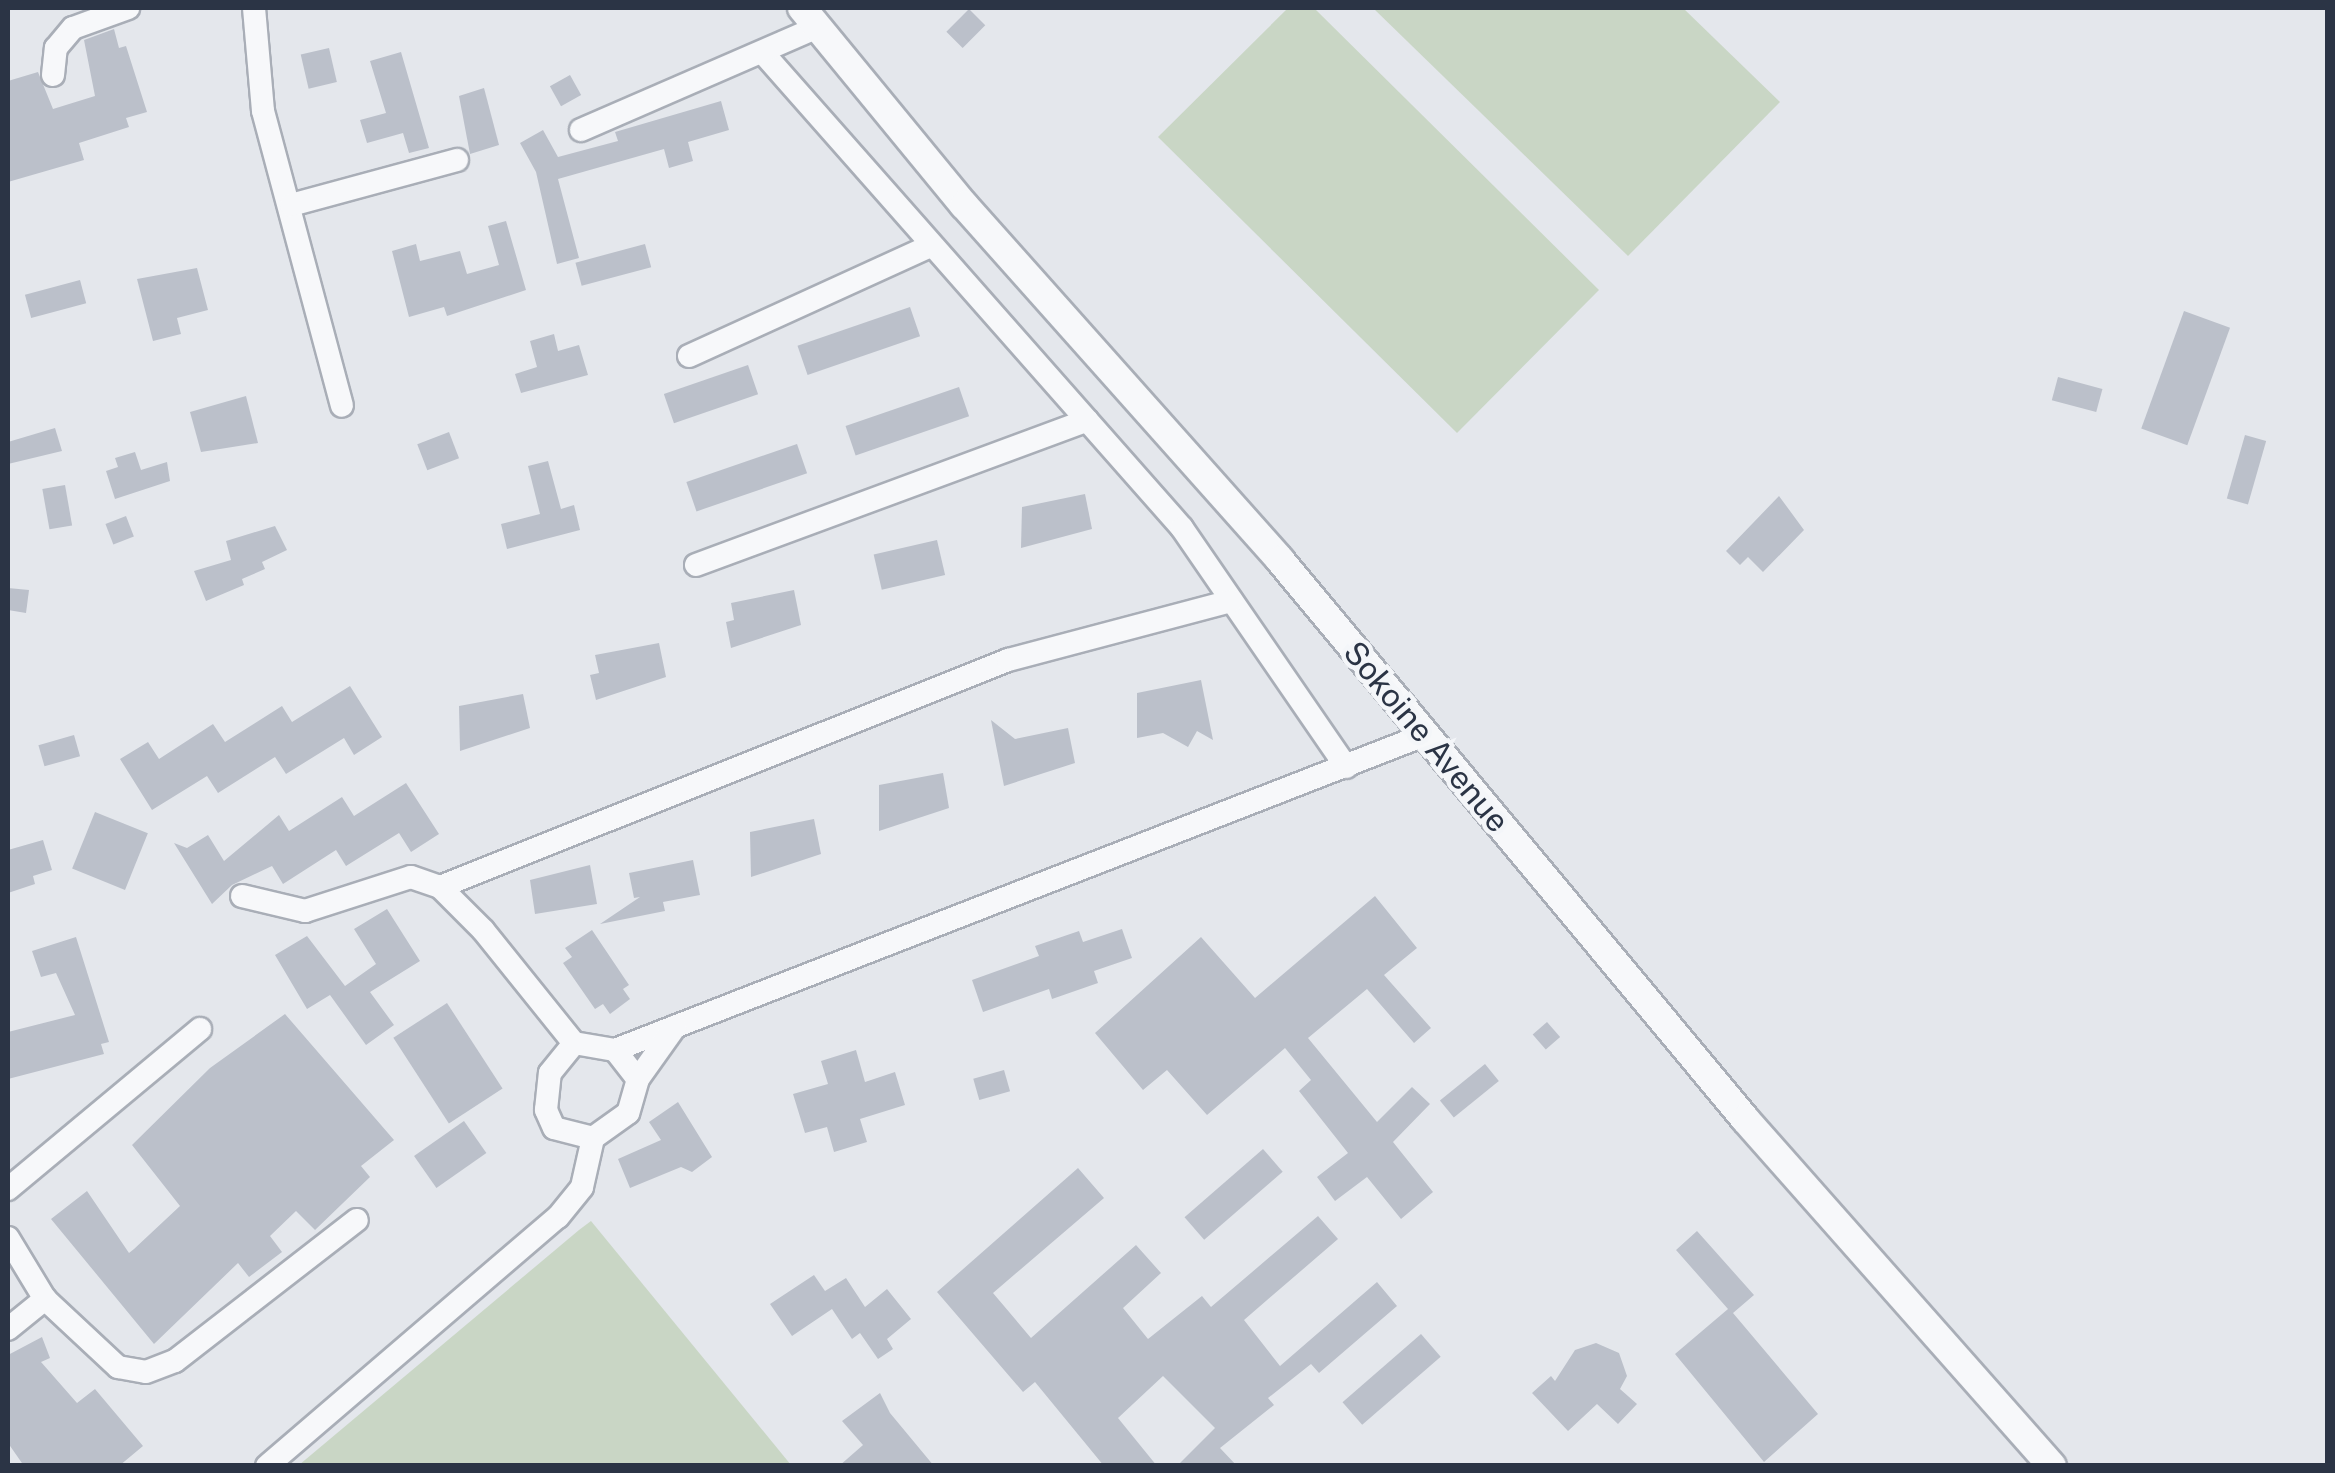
<!DOCTYPE html>
<html>
<head>
<meta charset="utf-8">
<style>
  body { margin:0 }
  #map { position:relative; width:2335px; height:1473px; overflow:hidden; background:#e4e7ec; font-family:"Public Sans",sans-serif }
  div>[style] { position:absolute }
  [style*='--x'] { left:calc(var(--x)*1px); top:calc(var(--y)*1px); width:calc(var(--w)*1px); rotate:calc(var(--a)*1deg) }
  .green>* { inset:0; background:#c9d6c5 }
  .building>* { inset:0; background:#bbc0ca; transform-origin:0 0 }
  .roads { filter:drop-shadow(2px 0 #a9aeb7) drop-shadow(-2px 0 #a9aeb7) drop-shadow(0 2px #a9aeb7) drop-shadow(0 -2px #a9aeb7) }
  .minor>* { height:22px; margin:-11px; padding:0 11px; transform-origin:11px; border-radius:11px; background:#f7f8fa }
  .tertiary>* { height:28px; margin:-14px; padding:0 14px; transform-origin:14px; border-radius:14px; background:#f7f8fa }
  span { translate:-50% -50%; white-space:nowrap; text-align:center; line-height:1.15; -webkit-text-stroke:9px #f4f6f9; paint-order:stroke }
  .street-label { font-size:32px; color:#2b3445 }
  .frame { position:absolute; inset:0; border:10px solid #2b3445; pointer-events:none }
</style>
</head>
<body>
<div id="map">
  <div class="green">
    <div style="clip-path:polygon(1288px 8px,1314px 8px,1599px 290px,1457px 433px,1158px 137px)"></div>
    <div style="clip-path:polygon(1373px 8px,1683px 8px,1780px 102px,1628px 256px)"></div>
    <div style="clip-path:polygon(591px 1221px,791px 1465px,299px 1465px,579px 1230px)"></div>
  </div>
  <div class="building">
    <div style="left:969px;top:9px;width:23px;height:32px;rotate:45deg"></div>
    <div style="clip-path:polygon(114px 29px,119px 48px,126px 46px,147px 112px,126px 118px,129px 127px,79px 143px,84px 160px,8px 182px,8px 81px,38px 72px,53px 109px,95px 96px,84px 40px)"></div>
    <div style="left:329px;top:48px;width:35px;height:29px;rotate:77deg"></div>
    <div style="clip-path:polygon(401px 52px,429px 148px,409px 153px,403px 133px,367px 143px,360px 120px,386px 113px,370px 61px)"></div>
    <div style="left:570px;top:75px;width:23px;height:23px;rotate:61deg"></div>
    <div style="clip-path:polygon(484px 88px,499px 145px,470px 154px,459px 96px)"></div>
    <div style="clip-path:polygon(721px 101px,729px 130px,688px 142px,693px 161px,669px 168px,664px 149px,558px 179px,579px 258px,557px 264px,536px 172px,520px 143px,543px 130px,558px 157px,618px 141px,615px 132px)"></div>
    <div style="clip-path:polygon(506px 221px,526px 290px,447px 316px,444px 307px,409px 317px,392px 251px,416px 244px,420px 261px,460px 251px,467px 274px,499px 265px,488px 226px)"></div>
    <div style="left:645px;top:244px;width:24px;height:72px;rotate:75deg"></div>
    <div style="clip-path:polygon(197px 268px,208px 310px,177px 318px,181px 334px,153px 341px,137px 279px)"></div>
    <div style="left:80px;top:280px;width:24px;height:57px;rotate:75deg"></div>
    <div style="left:910px;top:307px;width:31px;height:119px;rotate:71deg"></div>
    <div style="left:2184px;top:311px;width:49px;height:125px;rotate:20deg"></div>
    <div style="clip-path:polygon(554px 334px,558px 351px,579px 345px,588px 375px,521px 393px,515px 374px,537px 367px,530px 341px)"></div>
    <div style="left:748px;top:365px;width:31px;height:89px;rotate:71deg"></div>
    <div style="left:2058px;top:377px;width:46px;height:24px;rotate:15deg"></div>
    <div style="left:959px;top:387px;width:31px;height:120px;rotate:71deg"></div>
    <div style="clip-path:polygon(246px 396px,258px 443px,201px 452px,190px 412px)"></div>
    <div style="clip-path:polygon(55px 428px,62px 451px,8px 464px,8px 442px)"></div>
    <div style="left:449px;top:432px;width:28px;height:34px;rotate:69deg"></div>
    <div style="left:2245px;top:435px;width:22px;height:66px;rotate:16deg"></div>
    <div style="left:797px;top:444px;width:31px;height:117px;rotate:71deg"></div>
    <div style="clip-path:polygon(135px 452px,141px 470px,167px 462px,170px 481px,115px 499px,106px 471px,118px 467px,115px 458px)"></div>
    <div style="clip-path:polygon(548px 461px,561px 509px,574px 505px,580px 530px,507px 549px,501px 524px,540px 514px,528px 466px)"></div>
    <div style="left:65px;top:485px;width:41px;height:23px;rotate:80deg"></div>
    <div style="clip-path:polygon(1085px 494px,1092px 529px,1021px 548px,1022px 507px)"></div>
    <div style="clip-path:polygon(1779px 496px,1804px 530px,1763px 572px,1748px 557px,1740px 565px,1726px 551px)"></div>
    <div style="left:126px;top:516px;width:22px;height:22px;rotate:69deg"></div>
    <div style="clip-path:polygon(275px 526px,287px 550px,262px 562px,265px 569px,242px 579px,244px 585px,206px 601px,194px 571px,231px 560px,226px 541px)"></div>
    <div style="left:937px;top:540px;width:36px;height:65px;rotate:77deg"></div>
    <div style="clip-path:polygon(8px 588px,29px 590px,26px 613px,8px 610px)"></div>
    <div style="clip-path:polygon(794px 590px,801px 625px,731px 648px,726px 622px,734px 620px,731px 603px)"></div>
    <div style="clip-path:polygon(659px 643px,666px 677px,596px 700px,590px 675px,599px 673px,595px 655px)"></div>
    <div style="clip-path:polygon(1201px 680px,1213px 740px,1197px 731px,1188px 747px,1163px 733px,1137px 738px,1137px 693px)"></div>
    <div style="clip-path:polygon(350px 686px,382px 737px,354px 755px,344px 738px,286px 774px,275px 757px,218px 793px,207px 776px,152px 810px,120px 759px,148px 742px,159px 759px,213px 724px,225px 742px,282px 706px,292px 722px)"></div>
    <div style="clip-path:polygon(523px 694px,530px 728px,460px 751px,459px 706px)"></div>
    <div style="clip-path:polygon(991px 720px,1015px 739px,1068px 728px,1075px 763px,1004px 786px)"></div>
    <div style="left:74px;top:735px;width:22px;height:37px;rotate:74deg"></div>
    <div style="clip-path:polygon(943px 773px,949px 808px,879px 831px,879px 785px)"></div>
    <div style="clip-path:polygon(406px 783px,439px 834px,411px 852px,399px 833px,346px 866px,336px 850px,283px 884px,272px 866px,232px 885px,212px 904px,174px 843px,187px 848px,208px 835px,224px 861px,279px 815px,289px 831px,342px 797px,354px 816px)"></div>
    <div style="left:95px;top:812px;width:57px;height:61px;rotate:22deg"></div>
    <div style="clip-path:polygon(814px 819px,821px 854px,751px 877px,750px 832px)"></div>
    <div style="clip-path:polygon(43px 840px,52px 870px,33px 876px,35px 884px,8px 893px,8px 850px)"></div>
    <div style="clip-path:polygon(693px 860px,700px 895px,663px 902px,665px 911px,600px 924px,640px 897px,634px 898px,629px 873px)"></div>
    <div style="clip-path:polygon(590px 865px,597px 904px,535px 914px,530px 880px)"></div>
    <div style="clip-path:polygon(1375px 896px,1417px 948px,1384px 975px,1431px 1028px,1414px 1043px,1367px 989px,1308px 1038px,1377px 1122px,1412px 1087px,1430px 1104px,1393px 1142px,1433px 1192px,1401px 1219px,1367px 1177px,1335px 1201px,1317px 1177px,1348px 1153px,1299px 1091px,1311px 1080px,1285px 1048px,1207px 1115px,1167px 1070px,1143px 1090px,1095px 1033px,1201px 937px,1255px 998px)"></div>
    <div style="clip-path:polygon(387px 909px,420px 961px,370px 992px,394px 1025px,366px 1045px,330px 995px,307px 1009px,275px 955px,307px 936px,345px 986px,376px 964px,354px 929px)"></div>
    <div style="clip-path:polygon(1122px 929px,1132px 958px,1094px 971px,1098px 983px,1052px 999px,1049px 989px,983px 1012px,972px 980px,1039px 956px,1035px 946px,1079px 931px,1083px 942px)"></div>
    <div style="clip-path:polygon(592px 930px,629px 985px,623px 989px,630px 999px,610px 1014px,603px 1004px,595px 1009px,563px 963px,572px 957px,565px 948px)"></div>
    <div style="clip-path:polygon(76px 937px,109px 1042px,101px 1044px,104px 1054px,8px 1079px,8px 1032px,75px 1015px,56px 973px,41px 977px,32px 951px)"></div>
    <div style="left:447px;top:1003px;width:102px;height:64px;rotate:57deg"></div>
    <div style="clip-path:polygon(285px 1014px,394px 1140px,361px 1166px,370px 1177px,315px 1230px,296px 1211px,270px 1236px,282px 1252px,249px 1277px,238px 1263px,154px 1344px,51px 1219px,87px 1191px,129px 1253px,134px 1249px,180px 1206px,132px 1145px,210px 1068px)"></div>
    <div style="left:1547px;top:1022px;width:20px;height:19px;rotate:49deg"></div>
    <div style="clip-path:polygon(856px 1050px,865px 1082px,895px 1072px,905px 1105px,860px 1119px,867px 1142px,834px 1152px,827px 1127px,805px 1133px,793px 1094px,828px 1084px,821px 1061px)"></div>
    <div style="left:1485px;top:1064px;width:22px;height:58px;rotate:51deg"></div>
    <div style="left:1004px;top:1070px;width:22px;height:32px;rotate:74deg"></div>
    <div style="clip-path:polygon(678px 1102px,712px 1157px,692px 1172px,681px 1167px,630px 1188px,618px 1159px,661px 1140px,649px 1122px)"></div>
    <div style="left:464px;top:1121px;width:39px;height:61px;rotate:55deg"></div>
    <div style="left:1263px;top:1149px;width:30px;height:104px;rotate:49deg"></div>
    <div style="clip-path:polygon(1078px 1168px,1104px 1198px,993px 1293px,1031px 1338px,1136px 1245px,1161px 1273px,1123px 1308px,1148px 1339px,1202px 1296px,1211px 1307px,1318px 1216px,1338px 1239px,1244px 1320px,1280px 1366px,1377px 1282px,1397px 1306px,1319px 1373px,1311px 1364px,1268px 1398px,1274px 1405px,1220px 1448px,1237px 1466px,1177px 1466px,1215px 1428px,1163px 1376px,1118px 1418px,1157px 1466px,1104px 1466px,1035px 1382px,1023px 1392px,937px 1292px)"></div>
    <div style="clip-path:polygon(1697px 1231px,1754px 1295px,1733px 1313px,1818px 1414px,1764px 1462px,1675px 1354px,1728px 1309px,1676px 1250px)"></div>
    <div style="clip-path:polygon(814px 1275px,825px 1291px,846px 1278px,865px 1307px,887px 1289px,911px 1319px,887px 1339px,893px 1349px,878px 1359px,860px 1333px,852px 1339px,832px 1309px,792px 1336px,770px 1304px)"></div>
    <div style="left:1421px;top:1334px;width:30px;height:104px;rotate:49deg"></div>
    <div style="clip-path:polygon(42px 1337px,50px 1358px,41px 1362px,77px 1403px,95px 1389px,143px 1446px,119px 1466px,24px 1466px,8px 1443px,8px 1355px)"></div>
    <div style="clip-path:polygon(1596px 1343px,1619px 1353px,1627px 1376px,1620px 1389px,1637px 1404px,1618px 1424px,1597px 1404px,1568px 1431px,1532px 1393px,1551px 1376px,1555px 1381px,1575px 1350px)"></div>
    <div style="clip-path:polygon(880px 1393px,890px 1413px,934px 1466px,839px 1466px,863px 1445px,842px 1421px)"></div>
  </div>
  <div class="roads">
    <div class="minor">
      <div style="--x:254;--y:8;--w:103;--a:85"></div>
      <div style="--x:263;--y:111;--w:305;--a:75"></div>
      <div style="--x:764;--y:54;--w:632;--a:48.59"></div>
      <div style="--x:1182;--y:528;--w:290;--a:55.5"></div>
      <div style="--x:53;--y:75;--w:27;--a:-84"></div>
      <div style="--x:56;--y:48;--w:26;--a:-50"></div>
      <div style="--x:73;--y:28;--w:59;--a:-20"></div>
      <div style="--x:581;--y:130;--w:258;--a:-23.5"></div>
      <div style="--x:291;--y:205;--w:172;--a:-15.2"></div>
      <div style="--x:689;--y:356;--w:265;--a:-24.5"></div>
      <div style="--x:696;--y:565;--w:417;--a:-20.3"></div>
      <div style="--x:440;--y:887;--w:612;--a:-21.78"></div>
      <div style="--x:1008;--y:660;--w:231;--a:-14.8"></div>
      <div style="--x:242;--y:896;--w:65;--a:13.4"></div>
      <div style="--x:305;--y:911;--w:111;--a:-17.8"></div>
      <div style="--x:411;--y:877;--w:31;--a:19"></div>
      <div style="--x:440;--y:887;--w:61;--a:45"></div>
      <div style="--x:483;--y:930;--w:145;--a:51.2"></div>
      <div style="--x:574;--y:1043;--w:42;--a:9.7"></div>
      <div style="--x:615;--y:1050;--w:37;--a:52"></div>
      <div style="--x:638;--y:1079;--w:35;--a:106"></div>
      <div style="--x:628;--y:1113;--w:43;--a:144.5"></div>
      <div style="--x:593;--y:1138;--w:40;--a:-165.6"></div>
      <div style="--x:554;--y:1128;--w:20;--a:-114"></div>
      <div style="--x:546;--y:1110;--w:37;--a:-84"></div>
      <div style="--x:550;--y:1073;--w:38;--a:-51"></div>
      <div style="--x:615;--y:1050;--w:868;--a:-21.27"></div>
      <div style="--x:638;--y:1079;--w:64;--a:-54.6"></div>
      <div style="--x:8;--y:1189;--w:250;--a:-39.8"></div>
      <div style="--x:8;--y:1238;--w:71;--a:58.8"></div>
      <div style="--x:8;--y:1329;--w:48;--a:-39"></div>
      <div style="--x:45;--y:1299;--w:100;--a:43"></div>
      <div style="--x:118;--y:1367;--w:28;--a:10"></div>
      <div style="--x:146;--y:1372;--w:31;--a:-21"></div>
      <div style="--x:175;--y:1361;--w:230;--a:-37.8"></div>
      <div style="--x:267;--y:1466;--w:383;--a:-40.6"></div>
      <div style="--x:558;--y:1217;--w:38;--a:-51"></div>
      <div style="--x:582;--y:1187;--w:50;--a:-77.3"></div>
    </div>
    <div class="tertiary">
      <div style="--x:802;--y:8;--w:255;--a:50.6"></div>
      <div style="--x:964;--y:205;--w:475;--a:48.3"></div>
      <div style="--x:1280;--y:560;--w:727;--a:50.24"></div>
      <div style="--x:1745;--y:1119;--w:463;--a:48.5"></div>
    </div>
  </div>
  <div class="street-label">
    <span style="left:1426px;top:737px;rotate:50deg">Sokoine Avenue</span>
  </div>
  <div class="frame"></div>
</div>
</body>
</html>
